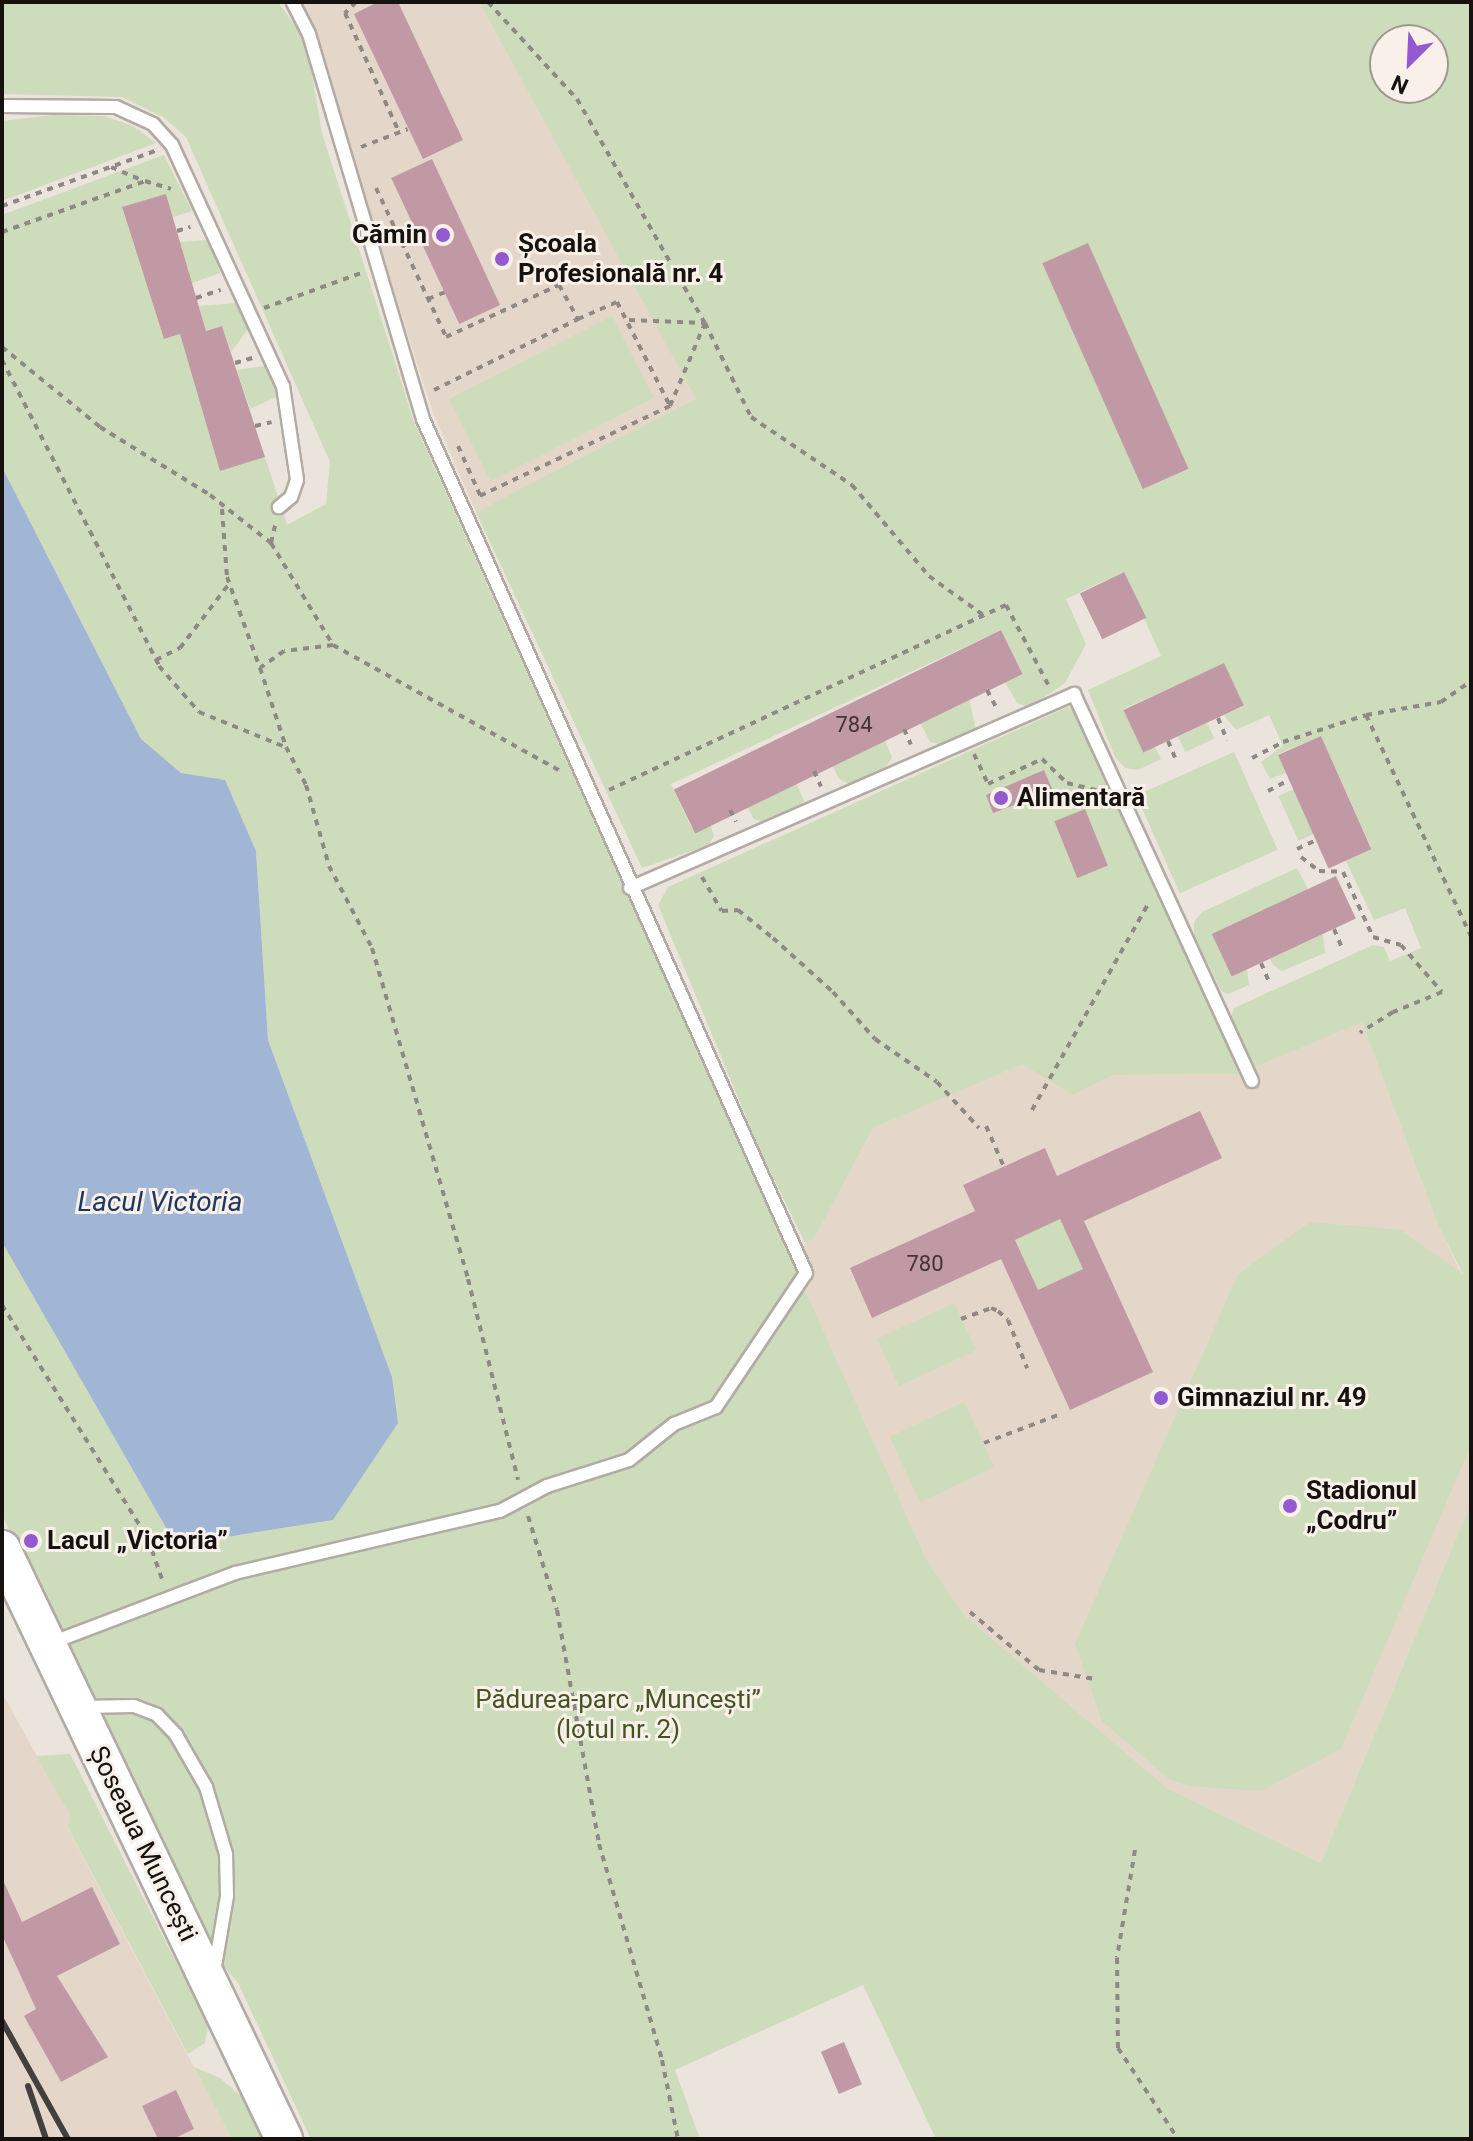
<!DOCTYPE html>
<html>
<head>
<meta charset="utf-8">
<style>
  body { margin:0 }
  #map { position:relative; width:1473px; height:2141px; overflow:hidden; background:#ebe4dc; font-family:Roboto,sans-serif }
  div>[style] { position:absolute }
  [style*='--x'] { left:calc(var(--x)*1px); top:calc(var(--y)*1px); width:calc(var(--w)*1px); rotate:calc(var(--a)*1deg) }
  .built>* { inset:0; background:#e4d7c9 }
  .green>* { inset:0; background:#cddcba; transform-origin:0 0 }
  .water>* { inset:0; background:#a1b5d4 }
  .building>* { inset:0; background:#c199a5; transform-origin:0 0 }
  .path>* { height:4px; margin-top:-2px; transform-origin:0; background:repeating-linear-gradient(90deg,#8e8984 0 6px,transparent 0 12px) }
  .roads { filter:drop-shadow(2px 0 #b2aba4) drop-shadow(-2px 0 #b2aba4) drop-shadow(0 2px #b2aba4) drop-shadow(0 -2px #b2aba4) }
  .service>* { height:12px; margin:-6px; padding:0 6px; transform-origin:6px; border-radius:6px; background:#fff }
  .primary>* { height:36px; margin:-18px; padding:0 18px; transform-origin:18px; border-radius:18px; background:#fff }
  .rail>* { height:6px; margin:-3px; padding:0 3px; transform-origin:3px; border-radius:3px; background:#433f3c }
  .dots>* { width:22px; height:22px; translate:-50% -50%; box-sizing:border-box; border:4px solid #f9f1e9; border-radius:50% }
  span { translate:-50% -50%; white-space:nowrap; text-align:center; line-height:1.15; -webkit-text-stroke:6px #f9f1e9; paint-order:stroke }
  .number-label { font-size:22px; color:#403435 }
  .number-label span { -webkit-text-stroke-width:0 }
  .poi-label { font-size:26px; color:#151210; font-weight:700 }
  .right { translate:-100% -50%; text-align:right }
  .left { translate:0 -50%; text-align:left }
  .park-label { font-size:26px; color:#425521 }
  .street-label { font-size:26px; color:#151210 }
  .water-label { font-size:28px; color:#1d3761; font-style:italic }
  .frame { position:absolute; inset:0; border:4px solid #151210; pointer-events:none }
  .north { position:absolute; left:1369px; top:24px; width:80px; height:80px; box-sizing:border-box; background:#f9f1e9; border:2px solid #9e9892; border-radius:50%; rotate:204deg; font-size:22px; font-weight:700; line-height:32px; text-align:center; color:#151210 }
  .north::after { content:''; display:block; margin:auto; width:28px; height:36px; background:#9359d1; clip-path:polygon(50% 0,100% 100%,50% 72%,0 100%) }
</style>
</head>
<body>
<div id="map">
  <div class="built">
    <div style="clip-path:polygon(301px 2px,479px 2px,697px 399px,476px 512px,433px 413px)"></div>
    <div style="clip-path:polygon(1362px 1021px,1438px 1225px,1471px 1293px,1471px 1503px,1321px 1863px,1168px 1789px,964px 1615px,926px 1559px,794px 1273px,805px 1243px,814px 1239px,873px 1128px,1022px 1063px,1073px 1095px,1111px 1075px,1239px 1074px)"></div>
    <div style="clip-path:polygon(2px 1693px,70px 1815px,68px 1829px,232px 2139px,2px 2139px)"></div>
  </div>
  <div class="green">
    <div style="clip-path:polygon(2px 2px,278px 2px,299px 31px,309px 58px,322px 133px,414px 422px,926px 1559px,964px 1615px,1168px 1789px,1321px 1863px,1471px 1503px,1471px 2139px,936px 2139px,863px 1985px,675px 2070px,700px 2139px,311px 2139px,238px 1983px,204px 1942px,2px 1514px,2px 1242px,176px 1545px,333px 1520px,392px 1377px,268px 1040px,256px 851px,225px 781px,181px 773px,141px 739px,2px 467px,2px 215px,164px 155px,192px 211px,173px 217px,166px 195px,122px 208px,164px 339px,180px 334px,221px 470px,265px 457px,287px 525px,326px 504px,330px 462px,186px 137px,163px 117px,122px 97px,2px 94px)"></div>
    <div style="clip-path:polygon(evenodd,479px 2px,1471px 2px,1471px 1445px,1341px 1749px,1261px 1791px,1189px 1786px,1169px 1779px,1102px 1721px,1075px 1644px,1238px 1274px,1310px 1222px,1401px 1230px,1463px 1274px,1438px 1225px,1362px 1022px,1255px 1067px,1231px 1018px,1234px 1008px,1373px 945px,1384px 947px,1390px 961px,1421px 948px,1405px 908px,1374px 920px,1346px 861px,1372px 849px,1321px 736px,1278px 754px,1286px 773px,1270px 779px,1261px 762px,1283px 746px,1269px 715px,1236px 730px,1224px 715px,1244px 706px,1224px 664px,1123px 709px,1143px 752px,1155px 747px,1161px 759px,1138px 770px,1125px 768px,1115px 757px,1088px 690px,1161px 656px,1123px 572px,1066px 599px,1086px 644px,1065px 683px,1043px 698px,1026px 706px,1017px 703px,1005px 682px,1022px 673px,1001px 630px,671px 784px,691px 827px,709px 820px,714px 836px,709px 845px,642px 868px,476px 512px,696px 399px,479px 2px,1385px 40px,1433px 40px,1433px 88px,1385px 88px,1385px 40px)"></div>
    <div style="clip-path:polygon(53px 115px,104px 116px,133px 126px,156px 143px,2px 201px,2px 121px)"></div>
    <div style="clip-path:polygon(208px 240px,220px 273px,192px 283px,180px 242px)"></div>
    <div style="clip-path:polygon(237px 303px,249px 328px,231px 352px,222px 326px,206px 331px,199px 306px)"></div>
    <div style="left:612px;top:316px;width:92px;height:183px;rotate:63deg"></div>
    <div style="clip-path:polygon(265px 366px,278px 396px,250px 409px,237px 370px)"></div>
    <div style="clip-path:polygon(969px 698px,976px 730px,944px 745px,930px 742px,920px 722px)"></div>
    <div style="clip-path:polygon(1068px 707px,1077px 713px,1132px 820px,1239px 1074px,1112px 1075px,1073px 1095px,1022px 1064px,873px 1128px,814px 1239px,805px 1243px,760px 1150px,658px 905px,668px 887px)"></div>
    <div style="left:1207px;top:723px;width:17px;height:32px;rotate:65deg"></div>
    <div style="clip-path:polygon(884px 738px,892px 757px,884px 771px,851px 785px,839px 779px,831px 763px)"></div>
    <div style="left:1234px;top:752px;width:107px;height:107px;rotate:66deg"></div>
    <div style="clip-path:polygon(795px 780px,804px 801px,801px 806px,767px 823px,754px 819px,745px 803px)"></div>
    <div style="left:1294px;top:789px;width:49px;height:17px;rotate:66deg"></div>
    <div style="clip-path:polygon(1297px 868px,1308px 889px,1232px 976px,1247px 969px,1249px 985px,1228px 994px,1221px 991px,1194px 935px,1194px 922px,1202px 912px)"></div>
    <div style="clip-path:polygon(1323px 934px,1325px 953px,1282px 971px,1273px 965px,1270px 959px)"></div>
    <div style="left:1060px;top:1219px;width:55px;height:50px;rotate:65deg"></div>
    <div style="left:954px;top:1303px;width:52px;height:85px;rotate:65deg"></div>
    <div style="left:964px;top:1402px;width:72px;height:82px;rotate:65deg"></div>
    <div style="clip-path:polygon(70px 1754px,208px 2025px,205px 2043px,188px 2054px,68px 1828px,70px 1815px,36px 1756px)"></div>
    <div style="clip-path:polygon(194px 2067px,220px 2078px,244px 2099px,265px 2139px,232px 2139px)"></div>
  </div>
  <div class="water">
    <div style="clip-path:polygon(2px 467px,141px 739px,181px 773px,225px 780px,256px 851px,268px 1040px,392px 1377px,398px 1423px,333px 1520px,176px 1545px,2px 1242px)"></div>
  </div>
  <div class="building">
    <div style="clip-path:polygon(378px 2px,398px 2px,463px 140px,423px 159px,354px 14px)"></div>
    <div style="left:432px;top:159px;width:161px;height:45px;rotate:65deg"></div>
    <div style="clip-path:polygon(166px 194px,206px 331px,222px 326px,265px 457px,220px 471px,180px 334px,164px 339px,122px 207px)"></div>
    <div style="left:1088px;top:243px;width:247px;height:50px;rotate:66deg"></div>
    <div style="left:1124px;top:572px;width:51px;height:49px;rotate:64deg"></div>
    <div style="left:1001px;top:630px;width:49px;height:364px;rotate:64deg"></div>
    <div style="left:1224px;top:663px;width:47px;height:111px;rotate:65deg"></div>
    <div style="left:1321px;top:736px;width:124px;height:47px;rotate:66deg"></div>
    <div style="clip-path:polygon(1044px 770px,1053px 791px,993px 813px,986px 795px)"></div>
    <div style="left:1085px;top:809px;width:61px;height:33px;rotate:68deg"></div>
    <div style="left:1336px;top:876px;width:47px;height:137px;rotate:65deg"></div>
    <div style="clip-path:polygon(evenodd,1200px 1111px,1222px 1158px,1084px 1221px,1153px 1372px,1070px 1410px,1001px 1259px,872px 1318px,850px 1268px,975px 1211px,963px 1185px,1045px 1148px,1057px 1176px,1200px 1111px,1060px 1219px,1083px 1269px,1038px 1290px,1015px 1240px,1060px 1219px)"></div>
    <div style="clip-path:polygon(2px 1878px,22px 1922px,92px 1887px,120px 1944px,57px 1976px,108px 2057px,61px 2082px,24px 2016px,36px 2009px,2px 1935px)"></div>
    <div style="left:844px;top:2042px;width:46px;height:25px;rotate:67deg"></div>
    <div style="clip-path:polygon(176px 2090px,194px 2129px,173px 2139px,158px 2139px,142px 2106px)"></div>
  </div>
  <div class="path">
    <div style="--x:356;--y:2;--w:16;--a:135"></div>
    <div style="--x:345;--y:13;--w:131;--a:65.6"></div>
    <div style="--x:488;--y:2;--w:132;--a:47.5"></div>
    <div style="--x:577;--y:99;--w:258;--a:60.3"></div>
    <div style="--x:705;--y:323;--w:105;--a:63.9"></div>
    <div style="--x:751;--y:417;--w:122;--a:34"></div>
    <div style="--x:852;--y:485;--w:119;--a:49.8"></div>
    <div style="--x:929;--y:576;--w:67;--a:35.8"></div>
    <div style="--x:361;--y:147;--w:50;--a:-21"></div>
    <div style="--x:111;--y:167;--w:34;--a:23"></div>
    <div style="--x:376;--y:188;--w:165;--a:64.8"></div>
    <div style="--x:446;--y:337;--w:124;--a:-24.7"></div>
    <div style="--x:559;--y:285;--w:39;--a:61"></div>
    <div style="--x:578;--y:319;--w:43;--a:-23.6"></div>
    <div style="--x:617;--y:302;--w:117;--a:63"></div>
    <div style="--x:670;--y:406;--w:216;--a:154.7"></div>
    <div style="--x:2;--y:206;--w:163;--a:-19.8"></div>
    <div style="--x:177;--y:231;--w:14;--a:-17"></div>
    <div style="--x:2;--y:232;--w:152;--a:-19.6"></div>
    <div style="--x:145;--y:181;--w:27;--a:17"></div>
    <div style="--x:196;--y:298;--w:26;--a:-18"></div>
    <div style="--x:428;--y:299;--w:18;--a:-22"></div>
    <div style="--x:264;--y:308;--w:103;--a:-19.8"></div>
    <div style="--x:629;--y:320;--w:76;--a:2.3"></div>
    <div style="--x:705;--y:323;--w:90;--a:112.9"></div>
    <div style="--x:2;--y:347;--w:127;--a:39.2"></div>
    <div style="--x:100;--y:427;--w:129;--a:31.7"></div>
    <div style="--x:210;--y:495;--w:78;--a:38.2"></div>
    <div style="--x:271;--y:543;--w:119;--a:58.7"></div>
    <div style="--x:333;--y:645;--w:260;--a:29"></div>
    <div style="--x:2;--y:360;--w:344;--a:62.8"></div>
    <div style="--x:159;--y:666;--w:61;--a:49"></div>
    <div style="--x:199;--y:712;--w:93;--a:22.1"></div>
    <div style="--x:235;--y:363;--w:18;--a:-16"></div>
    <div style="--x:434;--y:390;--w:161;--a:-26.2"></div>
    <div style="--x:255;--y:426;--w:17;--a:-13"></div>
    <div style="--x:458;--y:446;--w:54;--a:65.8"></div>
    <div style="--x:222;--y:509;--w:68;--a:85.8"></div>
    <div style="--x:227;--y:577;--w:97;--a:70.1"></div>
    <div style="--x:271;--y:543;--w:18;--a:-77"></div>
    <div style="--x:333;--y:645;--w:49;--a:173"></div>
    <div style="--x:284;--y:651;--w:29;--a:145"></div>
    <div style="--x:260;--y:668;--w:83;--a:71.8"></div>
    <div style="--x:286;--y:747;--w:43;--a:62.2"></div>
    <div style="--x:306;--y:785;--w:84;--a:74.1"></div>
    <div style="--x:329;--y:866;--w:93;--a:62.3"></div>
    <div style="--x:372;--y:948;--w:345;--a:73.8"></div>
    <div style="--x:468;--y:1279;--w:207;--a:76"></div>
    <div style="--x:156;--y:660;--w:27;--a:-27"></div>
    <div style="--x:180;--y:648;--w:81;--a:-52.6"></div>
    <div style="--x:987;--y:690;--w:21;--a:62"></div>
    <div style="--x:1366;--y:715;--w:245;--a:64.6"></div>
    <div style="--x:1218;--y:718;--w:24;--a:68"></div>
    <div style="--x:904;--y:729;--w:17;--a:66"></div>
    <div style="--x:1168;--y:741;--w:23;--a:67"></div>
    <div style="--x:974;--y:754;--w:33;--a:65"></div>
    <div style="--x:988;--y:784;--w:60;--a:-24.8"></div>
    <div style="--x:1042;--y:759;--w:35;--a:44"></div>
    <div style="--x:1067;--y:783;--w:33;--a:14"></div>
    <div style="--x:1252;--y:758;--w:35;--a:-27"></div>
    <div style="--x:1283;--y:742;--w:87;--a:-18"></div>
    <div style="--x:1366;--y:715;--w:76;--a:-9.8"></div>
    <div style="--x:1441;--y:702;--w:37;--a:-35"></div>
    <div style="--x:814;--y:771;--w:17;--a:66"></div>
    <div style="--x:609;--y:790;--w:438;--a:-25"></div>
    <div style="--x:1006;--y:605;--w:94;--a:62.1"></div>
    <div style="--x:1268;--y:791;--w:24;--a:-28"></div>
    <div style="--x:730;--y:810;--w:13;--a:63"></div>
    <div style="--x:1297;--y:849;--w:21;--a:-25"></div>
    <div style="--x:1301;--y:857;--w:23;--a:38"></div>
    <div style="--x:1319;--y:871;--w:24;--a:2"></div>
    <div style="--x:1343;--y:872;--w:72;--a:65.2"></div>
    <div style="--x:1373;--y:937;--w:29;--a:16"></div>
    <div style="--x:1401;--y:945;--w:62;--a:48.9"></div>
    <div style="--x:1442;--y:992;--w:53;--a:157.8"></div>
    <div style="--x:1393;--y:1012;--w:39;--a:148"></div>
    <div style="--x:702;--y:877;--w:39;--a:60"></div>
    <div style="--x:722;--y:911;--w:16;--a:-4"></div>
    <div style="--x:738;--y:910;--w:45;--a:38.7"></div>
    <div style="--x:773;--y:938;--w:81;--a:42"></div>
    <div style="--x:833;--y:992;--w:63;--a:48.2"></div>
    <div style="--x:875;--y:1039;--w:75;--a:34.7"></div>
    <div style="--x:937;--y:1082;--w:62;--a:47.6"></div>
    <div style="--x:1334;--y:929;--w:23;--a:67"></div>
    <div style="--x:1261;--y:963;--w:21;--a:67"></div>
    <div style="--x:1032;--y:1110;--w:239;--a:-60.6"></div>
    <div style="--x:986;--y:1126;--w:45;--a:66.3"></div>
    <div style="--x:2;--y:1305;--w:276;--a:58"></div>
    <div style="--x:148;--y:1539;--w:46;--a:70.8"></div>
    <div style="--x:961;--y:1319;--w:32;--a:-20"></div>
    <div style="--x:991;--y:1308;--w:8;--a:23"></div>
    <div style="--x:998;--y:1311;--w:13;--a:42"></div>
    <div style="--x:1008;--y:1320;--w:52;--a:68.4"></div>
    <div style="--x:984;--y:1443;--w:79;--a:-20.7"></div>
    <div style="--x:528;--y:1516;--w:98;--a:72.9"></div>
    <div style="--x:557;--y:1610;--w:238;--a:79.8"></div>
    <div style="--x:599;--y:1844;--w:225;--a:73.7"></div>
    <div style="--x:662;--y:2060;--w:81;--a:78.6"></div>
    <div style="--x:970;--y:1612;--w:90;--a:40"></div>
    <div style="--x:1039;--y:1670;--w:57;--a:9.1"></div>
    <div style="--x:1135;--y:1850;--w:109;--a:99.5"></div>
    <div style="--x:1117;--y:1958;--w:90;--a:89.4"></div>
    <div style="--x:1118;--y:2048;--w:109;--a:56.6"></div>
  </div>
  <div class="roads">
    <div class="service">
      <div style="--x:2;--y:106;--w:114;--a:0.5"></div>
      <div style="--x:116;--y:107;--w:41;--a:24.7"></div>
      <div style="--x:153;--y:124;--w:28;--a:48"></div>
      <div style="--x:172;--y:145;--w:265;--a:65.3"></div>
      <div style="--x:283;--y:386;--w:95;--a:81.5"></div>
      <div style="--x:297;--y:480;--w:18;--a:109"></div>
      <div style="--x:291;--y:497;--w:16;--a:140"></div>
      <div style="--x:630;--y:888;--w:485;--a:-23.6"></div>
      <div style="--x:1074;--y:694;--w:426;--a:65.3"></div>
      <div style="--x:51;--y:1643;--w:197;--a:-20.8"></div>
      <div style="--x:235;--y:1573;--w:272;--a:-13.2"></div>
      <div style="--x:500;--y:1511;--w:53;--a:-28"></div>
      <div style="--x:547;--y:1486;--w:86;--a:-17.6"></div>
      <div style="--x:629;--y:1460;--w:58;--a:-38.7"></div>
      <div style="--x:674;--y:1424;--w:45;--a:-22"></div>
      <div style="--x:716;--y:1407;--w:161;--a:-56.1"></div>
      <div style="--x:806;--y:1273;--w:936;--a:-114.16"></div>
      <div style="--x:423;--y:419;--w:402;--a:-106.5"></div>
      <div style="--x:309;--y:34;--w:36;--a:-117"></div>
      <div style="--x:81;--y:1707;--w:53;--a:-1.1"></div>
      <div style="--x:134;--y:1706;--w:25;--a:21"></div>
      <div style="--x:157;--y:1715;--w:28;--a:46"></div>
      <div style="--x:176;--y:1735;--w:60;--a:60"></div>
      <div style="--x:206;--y:1787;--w:70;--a:73.4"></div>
      <div style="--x:226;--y:1854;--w:42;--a:88.6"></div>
      <div style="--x:227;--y:1896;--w:77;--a:99.7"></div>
    </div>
    <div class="primary">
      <div style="--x:2;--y:1549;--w:654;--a:64.45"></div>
    </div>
  </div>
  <div class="rail">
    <div style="--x:2;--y:2021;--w:135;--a:60.8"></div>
    <div style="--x:28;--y:2086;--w:56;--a:71.2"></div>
  </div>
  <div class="dots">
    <div style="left:443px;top:235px;background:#9359d1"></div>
    <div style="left:502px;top:259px;background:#9359d1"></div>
    <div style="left:1001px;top:798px;background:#9359d1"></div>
    <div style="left:1161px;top:1398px;background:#9359d1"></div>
    <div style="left:1290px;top:1506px;background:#9359d1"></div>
    <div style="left:31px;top:1541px;background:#9359d1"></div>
  </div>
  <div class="number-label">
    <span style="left:854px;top:725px">784</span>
    <span style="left:925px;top:1264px">780</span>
  </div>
  <div class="poi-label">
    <span class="right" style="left:427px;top:235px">Cămin</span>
    <span class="left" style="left:518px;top:259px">Școala<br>Profesională nr. 4</span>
    <span class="left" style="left:1017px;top:798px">Alimentară</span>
    <span class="left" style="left:1177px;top:1398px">Gimnaziul nr. 49</span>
    <span class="left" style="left:1306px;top:1506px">Stadionul<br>„Codru”</span>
    <span class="left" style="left:47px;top:1541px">Lacul „Victoria”</span>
  </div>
  <div class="park-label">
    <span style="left:618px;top:1715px">Pădurea-parc „Muncești”<br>(lotul nr. 2)</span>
  </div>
  <div class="street-label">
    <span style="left:143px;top:1844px;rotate:64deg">Șoseaua Muncești</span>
  </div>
  <div class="water-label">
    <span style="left:160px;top:1202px">Lacul Victoria</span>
  </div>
  <div class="frame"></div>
  <div class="north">N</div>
</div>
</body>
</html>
